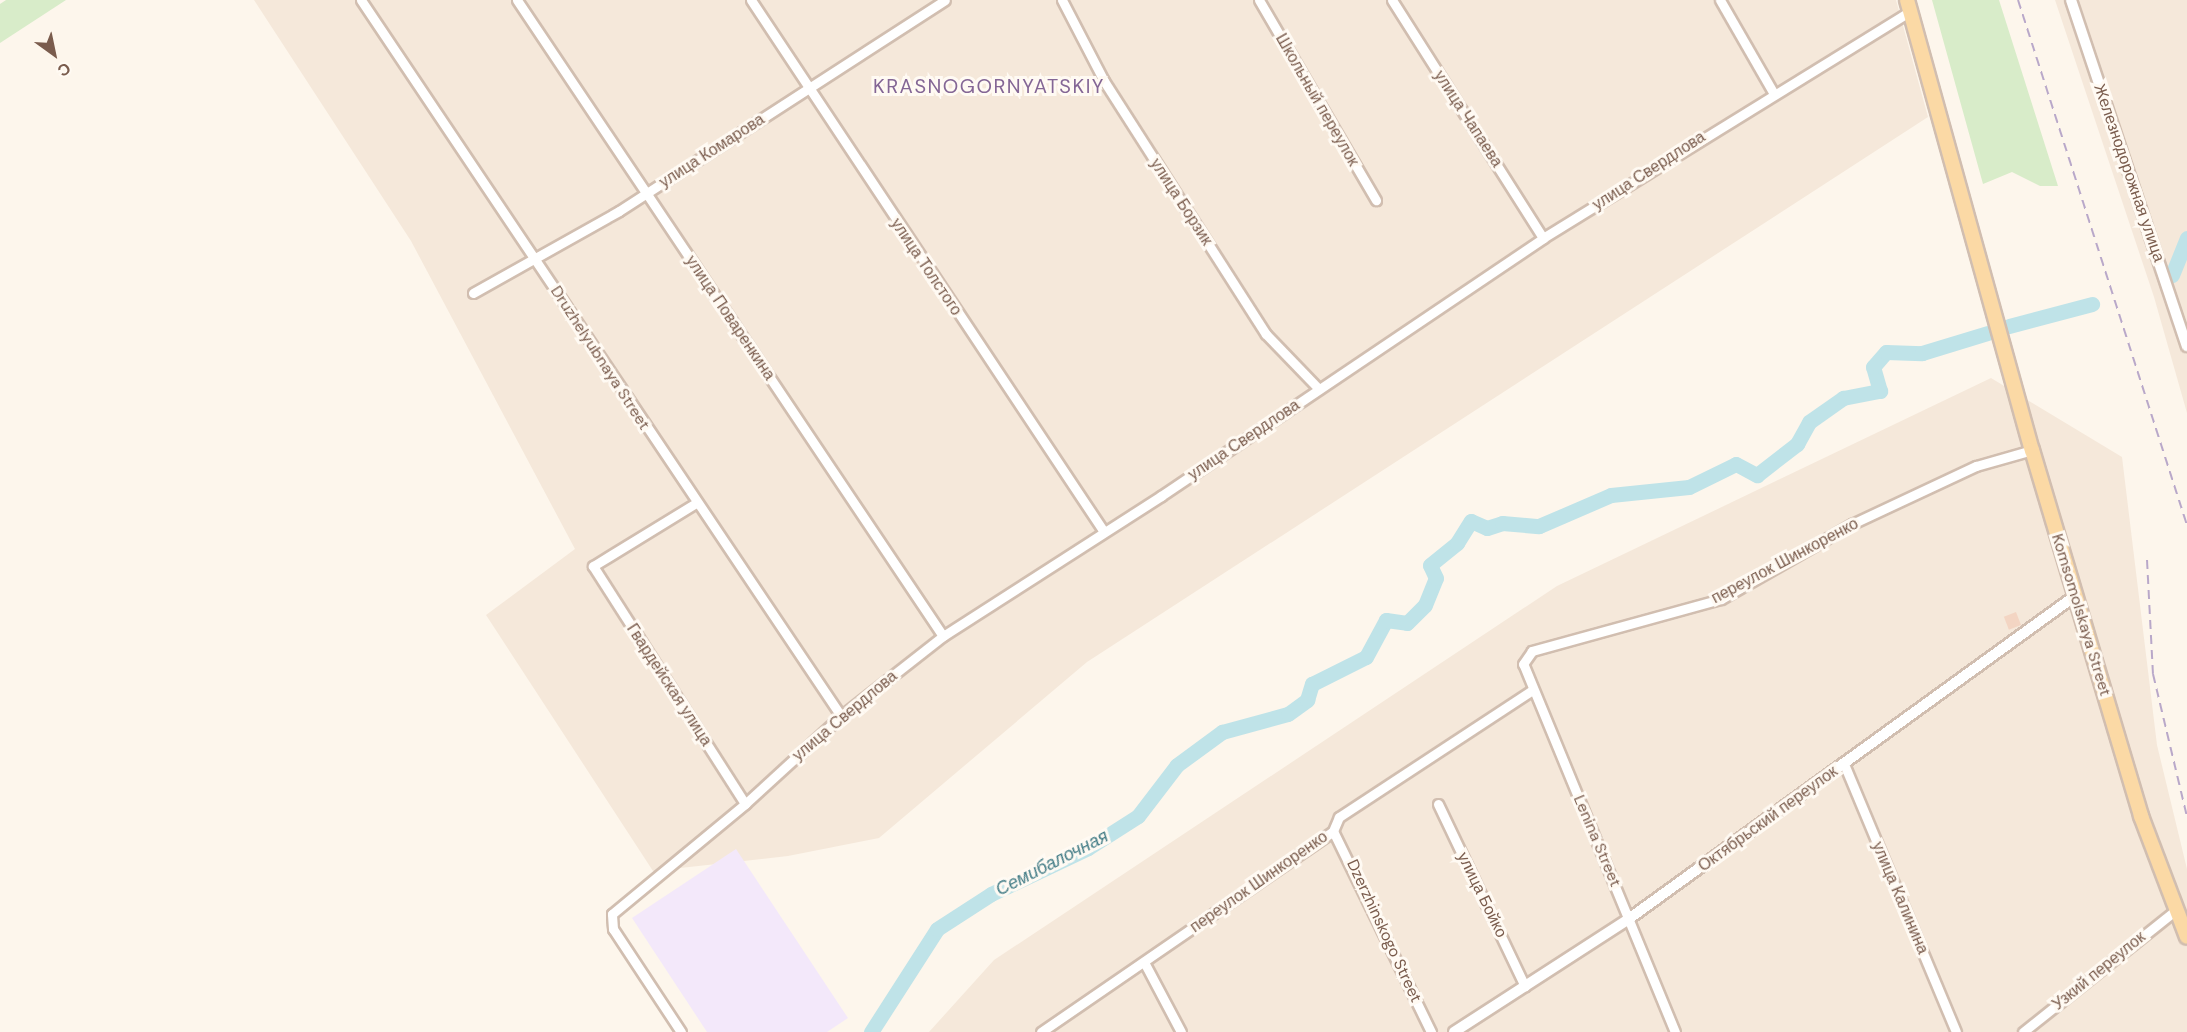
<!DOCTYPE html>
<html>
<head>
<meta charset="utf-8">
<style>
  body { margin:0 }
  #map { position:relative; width:2187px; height:1032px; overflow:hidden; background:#fdf6ec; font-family:"DM Sans",sans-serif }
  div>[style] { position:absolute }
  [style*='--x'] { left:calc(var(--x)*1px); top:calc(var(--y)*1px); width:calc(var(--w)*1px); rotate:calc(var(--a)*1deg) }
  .residential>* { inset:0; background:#f5e8da }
  .education>* { inset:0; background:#f3e8fa }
  .green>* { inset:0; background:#d8ecc9 }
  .river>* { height:15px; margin:-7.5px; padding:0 7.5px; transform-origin:7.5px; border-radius:7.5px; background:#bfe3e8 }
  .building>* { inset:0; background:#f3d5c3; transform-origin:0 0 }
  .roads { filter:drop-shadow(2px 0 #d1beb0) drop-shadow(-2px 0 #d1beb0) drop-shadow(0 2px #d1beb0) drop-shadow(0 -2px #d1beb0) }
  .minor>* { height:9px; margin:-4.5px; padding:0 4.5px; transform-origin:4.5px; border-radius:4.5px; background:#fff }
  .tertiary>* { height:10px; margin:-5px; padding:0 5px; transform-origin:5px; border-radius:5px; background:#fff }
  .primary>* { height:14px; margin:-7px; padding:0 7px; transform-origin:7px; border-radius:7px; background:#fbd9a5 }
  .rail>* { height:2px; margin-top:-1px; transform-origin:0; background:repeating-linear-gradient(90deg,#b9a8c9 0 9px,transparent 0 15px) }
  span { translate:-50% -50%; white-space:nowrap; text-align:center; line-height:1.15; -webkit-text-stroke:6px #fffaf3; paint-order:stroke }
  .street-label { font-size:16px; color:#7a5c4d }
  .water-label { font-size:18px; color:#437c86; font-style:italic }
  .quarter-label { font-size:20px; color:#846695; letter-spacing:1.5px }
  .north { position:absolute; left:24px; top:24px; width:60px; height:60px; -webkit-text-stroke:4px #fffaf3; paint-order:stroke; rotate:147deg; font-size:16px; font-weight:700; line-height:24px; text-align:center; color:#7a5c4d }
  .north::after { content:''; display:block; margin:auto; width:21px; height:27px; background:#7a5c4d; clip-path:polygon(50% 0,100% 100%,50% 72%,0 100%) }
</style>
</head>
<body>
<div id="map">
  <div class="residential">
    <div style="clip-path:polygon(254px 0,1896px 0,1928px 117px,1087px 662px,879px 838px,788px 856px,653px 871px,486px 615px,575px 549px,411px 241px)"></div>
    <div style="clip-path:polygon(2055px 0,2187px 0,2187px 413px,2154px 297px)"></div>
    <div style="clip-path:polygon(1991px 378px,2122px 457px,2157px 745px,2187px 869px,2187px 1032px,929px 1032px,994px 960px,1557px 586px)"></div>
  </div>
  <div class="education">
    <div style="clip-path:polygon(736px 849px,848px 1018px,827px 1032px,707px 1032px,632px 918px)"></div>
  </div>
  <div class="green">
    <div style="clip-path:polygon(6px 0,66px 0,0 43px,0 4px)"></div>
    <div style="clip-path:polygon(1932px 0,1999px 0,2058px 186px,2040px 186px,2012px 172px,1983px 184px)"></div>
  </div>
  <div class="river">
    <div style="--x:2172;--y:275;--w:40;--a:-68"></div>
    <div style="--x:2009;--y:326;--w:86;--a:-14.8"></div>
    <div style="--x:871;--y:1032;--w:122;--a:-57.3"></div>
    <div style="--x:937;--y:929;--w:64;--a:-32.9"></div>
    <div style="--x:991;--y:894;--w:107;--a:-25.4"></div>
    <div style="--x:1088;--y:848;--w:59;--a:-32.6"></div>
    <div style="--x:1138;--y:816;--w:64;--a:-52.6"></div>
    <div style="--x:1177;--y:765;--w:56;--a:-36.3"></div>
    <div style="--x:1222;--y:732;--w:68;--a:-15.3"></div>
    <div style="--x:1288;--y:714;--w:24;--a:-36"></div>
    <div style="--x:1307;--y:700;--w:17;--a:-73"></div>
    <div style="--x:1312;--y:684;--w:60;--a:-26.6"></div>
    <div style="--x:1366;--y:657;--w:42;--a:-61.6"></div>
    <div style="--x:1386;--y:620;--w:21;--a:8"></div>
    <div style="--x:1407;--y:623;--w:25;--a:-45"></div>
    <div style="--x:1425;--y:605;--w:29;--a:-68"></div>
    <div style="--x:1436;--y:578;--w:14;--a:-115"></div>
    <div style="--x:1430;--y:565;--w:35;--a:-39"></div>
    <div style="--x:1457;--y:543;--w:26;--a:-58"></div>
    <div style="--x:1471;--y:521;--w:17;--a:24"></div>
    <div style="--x:1487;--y:528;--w:16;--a:-18"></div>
    <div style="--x:1502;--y:523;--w:37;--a:5"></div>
    <div style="--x:1539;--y:526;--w:78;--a:-23.3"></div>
    <div style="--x:1611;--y:495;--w:78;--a:-5.9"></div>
    <div style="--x:1689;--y:487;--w:52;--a:-26.1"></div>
    <div style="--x:1736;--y:464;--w:24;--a:28"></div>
    <div style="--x:1757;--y:475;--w:51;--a:-37.8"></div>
    <div style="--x:1797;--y:444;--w:25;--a:-61"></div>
    <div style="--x:1809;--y:422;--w:42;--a:-35.2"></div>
    <div style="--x:1843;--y:398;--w:38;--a:-11"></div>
    <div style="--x:1880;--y:391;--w:25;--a:-106"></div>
    <div style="--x:1873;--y:367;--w:20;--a:-49"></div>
    <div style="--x:1886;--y:352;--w:36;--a:2"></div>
    <div style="--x:1922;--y:353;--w:69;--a:-16.9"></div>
  </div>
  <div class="building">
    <div style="left:2016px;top:612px;width:14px;height:13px;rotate:69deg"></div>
  </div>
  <div class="roads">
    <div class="minor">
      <div style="--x:361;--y:0;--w:862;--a:56.16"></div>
      <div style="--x:517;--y:0;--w:765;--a:56.19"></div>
      <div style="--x:751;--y:0;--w:638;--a:56.43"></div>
      <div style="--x:1062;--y:0;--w:91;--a:62.6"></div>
      <div style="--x:1104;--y:81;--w:300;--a:57.4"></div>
      <div style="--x:1266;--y:334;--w:76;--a:46.1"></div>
      <div style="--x:1259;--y:0;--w:232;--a:59.7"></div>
      <div style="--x:1392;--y:0;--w:282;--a:57.6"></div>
      <div style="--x:1720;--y:0;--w:106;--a:60.1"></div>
      <div style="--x:473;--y:293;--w:167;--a:-29.3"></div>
      <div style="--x:619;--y:211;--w:388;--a:-32.9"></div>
      <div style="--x:696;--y:503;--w:121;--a:148.5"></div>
      <div style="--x:593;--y:566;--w:282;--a:57.4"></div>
      <div style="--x:1844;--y:764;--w:290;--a:67.3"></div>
      <div style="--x:1438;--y:804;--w:202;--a:64.5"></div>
      <div style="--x:1333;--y:831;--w:224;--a:64"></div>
      <div style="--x:1144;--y:962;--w:79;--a:62.1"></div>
      <div style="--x:681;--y:1032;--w:123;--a:-123.4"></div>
      <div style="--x:613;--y:929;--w:15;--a:-94"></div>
      <div style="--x:612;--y:914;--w:173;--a:-39.6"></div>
      <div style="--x:745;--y:804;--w:130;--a:-42.5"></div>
      <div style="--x:841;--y:716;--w:130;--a:-38.1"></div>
      <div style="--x:943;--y:636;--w:259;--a:-32.7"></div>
      <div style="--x:1161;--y:496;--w:461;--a:-34"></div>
      <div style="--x:1543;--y:238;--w:432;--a:-31.7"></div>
      <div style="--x:1041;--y:1032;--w:354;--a:-34.5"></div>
      <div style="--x:1333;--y:831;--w:15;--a:-67"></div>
      <div style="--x:1339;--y:817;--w:231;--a:-33.3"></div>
      <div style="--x:1675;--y:1032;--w:398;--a:-112.4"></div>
      <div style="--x:1523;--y:664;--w:16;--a:-55"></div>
      <div style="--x:1532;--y:651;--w:196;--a:-15.4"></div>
      <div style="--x:1721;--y:599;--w:151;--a:-29.8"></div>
      <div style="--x:1852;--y:524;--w:137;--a:-25.1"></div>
      <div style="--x:1976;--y:466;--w:58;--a:-15.9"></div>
      <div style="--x:2023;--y:1032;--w:196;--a:-38.6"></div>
    </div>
    <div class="tertiary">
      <div style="--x:2071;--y:0;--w:365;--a:71.5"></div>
      <div style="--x:1454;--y:1032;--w:210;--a:-32.9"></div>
      <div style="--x:1630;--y:918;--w:549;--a:-35.89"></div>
    </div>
    <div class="primary">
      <div style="--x:1907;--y:0;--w:467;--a:74.5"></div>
      <div style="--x:2032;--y:450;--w:382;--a:73.4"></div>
      <div style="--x:2141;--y:816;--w:129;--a:69.2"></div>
    </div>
  </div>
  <div class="rail">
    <div style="--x:2018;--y:0;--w:552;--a:72.16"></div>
    <div style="--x:2147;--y:560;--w:114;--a:87"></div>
    <div style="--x:2153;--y:674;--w:147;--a:76.6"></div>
  </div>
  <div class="street-label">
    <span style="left:1317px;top:100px;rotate:60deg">Школьный переулок</span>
    <span style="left:1468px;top:119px;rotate:57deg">улица Чапаева</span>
    <span style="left:712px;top:151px;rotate:-33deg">улица Комарова</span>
    <span style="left:1649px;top:171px;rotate:-33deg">улица Свердлова</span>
    <span style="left:2129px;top:173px;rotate:71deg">Железнодорожная улица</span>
    <span style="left:1181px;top:202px;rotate:57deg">улица Борзик</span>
    <span style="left:926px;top:267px;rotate:56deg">улица Толстого</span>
    <span style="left:730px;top:318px;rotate:56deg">улица Поваренкина</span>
    <span style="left:600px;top:358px;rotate:57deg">Druzhelyubnaya Street</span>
    <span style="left:1244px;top:440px;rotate:-34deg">улица Свердлова</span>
    <span style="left:1785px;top:561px;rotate:-28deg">переулок Шинкоренко</span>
    <span style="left:2081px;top:615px;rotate:73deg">Komsomolskaya Street</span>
    <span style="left:669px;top:685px;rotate:57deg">Гвардейская улица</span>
    <span style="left:845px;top:716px;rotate:-40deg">улица Свердлова</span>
    <span style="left:1768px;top:819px;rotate:-36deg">Октябрьский переулок</span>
    <span style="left:1597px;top:841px;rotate:67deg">Lenina Street</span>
    <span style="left:1259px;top:882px;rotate:-35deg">переулок Шинкоренко</span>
    <span style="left:1482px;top:895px;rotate:64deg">улица Бойко</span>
    <span style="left:1900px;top:898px;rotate:67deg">улица Калинина</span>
    <span style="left:1384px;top:931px;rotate:65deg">Dzerzhinskogo Street</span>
    <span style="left:2099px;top:971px;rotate:-39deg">Узкий переулок</span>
  </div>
  <div class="water-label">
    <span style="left:1052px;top:863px;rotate:-27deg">Семибалочная</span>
  </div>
  <div class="quarter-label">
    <span style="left:989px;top:86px">KRASNOGORNYATSKIY</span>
  </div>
  <div class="north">С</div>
</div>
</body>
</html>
